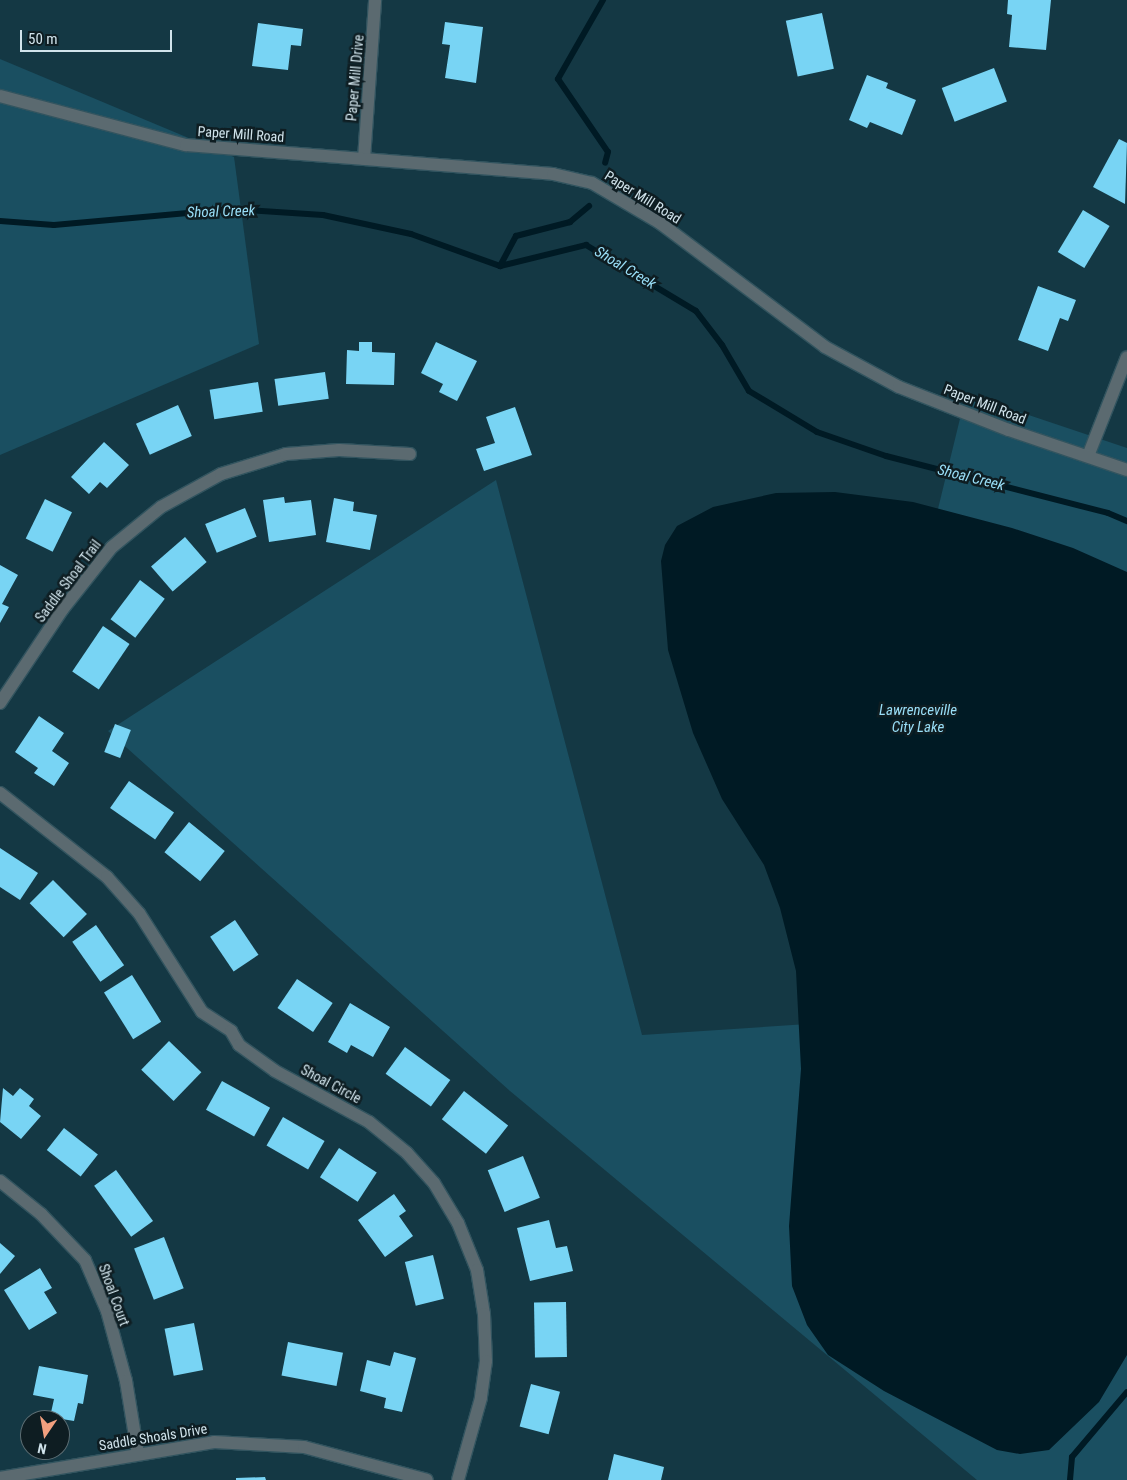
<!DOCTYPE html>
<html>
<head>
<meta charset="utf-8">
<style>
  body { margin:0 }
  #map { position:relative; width:1127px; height:1480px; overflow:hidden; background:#143844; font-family:"Roboto Condensed",sans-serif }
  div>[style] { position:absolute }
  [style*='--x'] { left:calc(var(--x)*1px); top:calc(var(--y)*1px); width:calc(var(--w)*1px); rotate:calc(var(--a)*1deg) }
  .green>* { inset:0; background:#1a4f61 }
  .water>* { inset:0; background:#001a24 }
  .stream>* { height:6px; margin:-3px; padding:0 3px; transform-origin:3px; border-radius:3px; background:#001a24 }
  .building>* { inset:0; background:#78d4f4; transform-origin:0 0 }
  .roads { filter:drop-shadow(1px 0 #32545f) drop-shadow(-1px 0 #32545f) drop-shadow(0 1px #32545f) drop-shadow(0 -1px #32545f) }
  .minor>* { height:12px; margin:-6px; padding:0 6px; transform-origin:6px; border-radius:6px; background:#5b6a70 }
  .tertiary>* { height:12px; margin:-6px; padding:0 6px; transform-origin:6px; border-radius:6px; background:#5b6a70 }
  span { translate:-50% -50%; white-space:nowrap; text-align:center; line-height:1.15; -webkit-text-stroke:5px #0e1d22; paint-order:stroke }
  .street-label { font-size:14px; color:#d1e4ec }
  .water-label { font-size:15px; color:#99def7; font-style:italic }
  .north { position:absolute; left:20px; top:1410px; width:50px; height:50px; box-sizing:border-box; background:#0e1d22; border:1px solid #5c6d73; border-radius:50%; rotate:192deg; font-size:14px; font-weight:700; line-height:20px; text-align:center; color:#d1e4ec }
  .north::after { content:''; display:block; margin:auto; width:18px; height:22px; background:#f2a07f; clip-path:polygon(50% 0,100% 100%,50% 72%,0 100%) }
  .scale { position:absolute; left:20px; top:30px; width:152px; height:22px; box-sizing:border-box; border:2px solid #d1e4ec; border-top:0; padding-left:6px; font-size:15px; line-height:18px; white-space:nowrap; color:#d1e4ec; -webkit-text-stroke:4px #0e1d22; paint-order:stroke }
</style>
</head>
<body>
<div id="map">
  <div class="green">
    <div style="clip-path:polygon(0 59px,234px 157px,259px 344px,0 455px)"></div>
    <div style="clip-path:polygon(966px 394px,1127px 448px,1127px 1480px,977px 1480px,510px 1091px,108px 731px,496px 480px,642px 1035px,1020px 1010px,937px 513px)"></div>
  </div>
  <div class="water">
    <div style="clip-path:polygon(835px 492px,913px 502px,1012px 528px,1073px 548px,1127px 572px,1127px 1355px,1099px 1402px,1049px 1450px,1020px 1454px,997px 1450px,884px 1391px,828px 1355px,807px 1325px,792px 1286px,789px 1226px,801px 1069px,796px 971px,780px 908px,764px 865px,722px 799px,693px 733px,668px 650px,661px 561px,665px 545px,677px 526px,713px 507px,776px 493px)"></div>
  </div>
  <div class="stream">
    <div style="--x:603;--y:0;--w:91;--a:119.7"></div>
    <div style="--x:558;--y:79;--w:88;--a:55.6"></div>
    <div style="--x:608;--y:152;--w:11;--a:105"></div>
    <div style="--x:0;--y:221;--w:54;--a:4.2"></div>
    <div style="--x:54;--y:225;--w:179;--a:-5.1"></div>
    <div style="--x:232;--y:209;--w:91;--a:3.8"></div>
    <div style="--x:323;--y:215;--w:90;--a:12.2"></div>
    <div style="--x:411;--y:234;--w:95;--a:19.8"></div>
    <div style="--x:500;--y:266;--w:89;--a:-13.7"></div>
    <div style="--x:586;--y:245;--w:128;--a:31"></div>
    <div style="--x:696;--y:311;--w:43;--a:52.6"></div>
    <div style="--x:722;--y:345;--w:53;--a:59.6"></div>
    <div style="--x:749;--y:391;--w:79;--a:31.1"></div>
    <div style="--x:817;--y:432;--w:73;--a:19.2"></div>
    <div style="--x:886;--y:456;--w:229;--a:14.4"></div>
    <div style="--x:1108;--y:513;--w:21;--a:23"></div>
    <div style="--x:500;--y:266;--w:34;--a:-62"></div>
    <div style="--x:516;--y:236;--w:56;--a:-14.5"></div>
    <div style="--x:570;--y:222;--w:25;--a:-40"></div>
    <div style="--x:1070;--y:1480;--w:23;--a:-85"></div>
    <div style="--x:1072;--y:1457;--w:85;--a:-49.8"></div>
  </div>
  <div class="building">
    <div style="clip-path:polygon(1008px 0,1051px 0,1046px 50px,1009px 47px,1012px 15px,1007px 14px)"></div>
    <div style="left:822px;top:13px;width:57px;height:37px;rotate:78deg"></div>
    <div style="clip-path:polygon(445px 22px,483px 27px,476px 83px,445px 78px,450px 45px,442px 44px)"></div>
    <div style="clip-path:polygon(258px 23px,303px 29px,301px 46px,291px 45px,288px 70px,252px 66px)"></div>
    <div style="left:994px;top:68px;width:36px;height:56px;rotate:69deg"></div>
    <div style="clip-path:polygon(867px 75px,888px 83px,886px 88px,916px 100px,902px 135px,870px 122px,867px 128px,849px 120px)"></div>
    <div style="clip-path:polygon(1119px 139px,1127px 143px,1125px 204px,1093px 187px)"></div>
    <div style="left:1083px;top:210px;width:31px;height:49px;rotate:31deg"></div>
    <div style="clip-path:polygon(1038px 286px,1076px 300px,1068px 321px,1060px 318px,1048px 351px,1018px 340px)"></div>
    <div style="clip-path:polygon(359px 342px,372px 342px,372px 352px,395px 353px,394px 385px,346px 384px,347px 350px,359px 351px)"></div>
    <div style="clip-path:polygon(436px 342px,477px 361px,457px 401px,439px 392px,443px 384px,421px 373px)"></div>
    <div style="left:325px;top:372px;width:27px;height:51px;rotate:82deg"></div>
    <div style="left:258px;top:382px;width:30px;height:49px;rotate:81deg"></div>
    <div style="left:178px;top:405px;width:34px;height:46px;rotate:66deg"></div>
    <div style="clip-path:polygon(515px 407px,532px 455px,484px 471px,476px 449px,495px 443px,486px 417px)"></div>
    <div style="clip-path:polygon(104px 442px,129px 465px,107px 488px,100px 482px,89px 494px,71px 477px)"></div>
    <div style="clip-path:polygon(284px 497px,285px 503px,311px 500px,316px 535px,269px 542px,263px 500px)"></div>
    <div style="clip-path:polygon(334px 498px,354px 502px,353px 511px,377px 515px,370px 550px,326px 542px)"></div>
    <div style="left:45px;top:499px;width:30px;height:44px;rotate:26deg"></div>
    <div style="left:245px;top:508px;width:31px;height:43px;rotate:68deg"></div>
    <div style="left:185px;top:537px;width:33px;height:45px;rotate:49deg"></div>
    <div style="clip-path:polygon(0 565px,18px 575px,2px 604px,9px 607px,0 623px)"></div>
    <div style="left:140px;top:580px;width:31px;height:49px;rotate:37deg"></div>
    <div style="left:103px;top:626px;width:32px;height:55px;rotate:34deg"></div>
    <div style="clip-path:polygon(39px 716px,64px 733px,52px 751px,69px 763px,54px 786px,34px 773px,38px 768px,15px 752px)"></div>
    <div style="left:115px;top:724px;width:17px;height:30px;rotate:21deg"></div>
    <div style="left:129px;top:781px;width:55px;height:33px;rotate:35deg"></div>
    <div style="left:189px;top:822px;width:46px;height:39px;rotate:39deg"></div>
    <div style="clip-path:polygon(0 848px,38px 873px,20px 900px,0 887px)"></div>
    <div style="left:53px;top:880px;width:48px;height:33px;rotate:45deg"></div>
    <div style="left:235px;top:920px;width:42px;height:30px;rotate:56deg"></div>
    <div style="left:96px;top:925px;width:49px;height:29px;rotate:55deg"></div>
    <div style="left:132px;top:975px;width:55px;height:33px;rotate:58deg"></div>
    <div style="left:297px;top:979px;width:43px;height:35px;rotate:34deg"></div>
    <div style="clip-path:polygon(350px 1003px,390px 1027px,373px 1057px,351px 1045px,347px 1053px,328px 1042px)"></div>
    <div style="left:169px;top:1041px;width:45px;height:40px;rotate:44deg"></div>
    <div style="left:405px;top:1047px;width:56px;height:33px;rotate:36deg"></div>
    <div style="left:222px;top:1081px;width:55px;height:33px;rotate:29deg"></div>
    <div style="clip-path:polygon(3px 1088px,13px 1096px,20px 1088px,34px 1099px,29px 1106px,41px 1116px,21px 1139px,0 1122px)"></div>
    <div style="left:464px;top:1091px;width:56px;height:36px;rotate:38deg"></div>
    <div style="left:283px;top:1117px;width:48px;height:33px;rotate:30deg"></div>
    <div style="left:64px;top:1128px;width:43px;height:28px;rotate:38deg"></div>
    <div style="left:339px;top:1148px;width:45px;height:35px;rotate:33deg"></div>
    <div style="left:523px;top:1156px;width:45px;height:38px;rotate:68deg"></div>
    <div style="left:116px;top:1170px;width:63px;height:27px;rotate:54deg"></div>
    <div style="clip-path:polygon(394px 1194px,406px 1211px,399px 1216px,413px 1236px,385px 1257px,358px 1220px)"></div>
    <div style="clip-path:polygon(549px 1220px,556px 1248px,567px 1246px,573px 1271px,530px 1281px,517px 1228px)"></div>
    <div style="left:164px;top:1237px;width:55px;height:32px;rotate:69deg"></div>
    <div style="clip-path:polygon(0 1243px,15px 1256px,0 1274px)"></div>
    <div style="left:433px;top:1255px;width:45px;height:29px;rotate:76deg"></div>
    <div style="clip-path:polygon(40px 1268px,52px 1288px,44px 1292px,57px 1313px,29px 1330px,4px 1290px)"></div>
    <div style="left:566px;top:1302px;width:55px;height:32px;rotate:89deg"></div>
    <div style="left:194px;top:1323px;width:48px;height:30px;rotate:79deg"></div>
    <div style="left:288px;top:1342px;width:56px;height:34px;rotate:11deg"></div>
    <div style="clip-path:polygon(394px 1352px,416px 1358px,402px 1412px,384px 1408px,386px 1398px,360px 1391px,367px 1360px,390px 1366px)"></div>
    <div style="clip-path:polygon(39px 1366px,88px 1375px,83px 1404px,78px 1403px,74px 1421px,50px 1417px,54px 1399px,33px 1395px)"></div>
    <div style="left:531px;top:1384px;width:30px;height:44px;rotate:15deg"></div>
    <div style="clip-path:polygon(614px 1454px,664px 1467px,661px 1480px,608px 1480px)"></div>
    <div style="clip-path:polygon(265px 1477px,266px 1480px,236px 1480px,236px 1478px)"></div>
  </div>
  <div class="roads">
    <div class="minor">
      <div style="--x:364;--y:159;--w:159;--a:-86"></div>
      <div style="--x:1088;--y:456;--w:106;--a:-68.5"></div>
      <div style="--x:0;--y:703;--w:112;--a:-56.3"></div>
      <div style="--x:62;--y:610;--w:80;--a:-51.6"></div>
      <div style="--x:112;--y:547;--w:63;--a:-39.2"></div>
      <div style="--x:161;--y:507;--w:68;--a:-28.8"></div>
      <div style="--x:221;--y:474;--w:68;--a:-17.1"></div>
      <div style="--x:286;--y:454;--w:53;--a:-4.3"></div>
      <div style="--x:339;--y:450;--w:71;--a:3.2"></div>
      <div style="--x:0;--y:793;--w:136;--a:38.1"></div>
      <div style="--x:107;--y:877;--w:48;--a:48.4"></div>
      <div style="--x:139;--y:913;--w:117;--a:57.5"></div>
      <div style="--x:202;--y:1012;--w:35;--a:33"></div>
      <div style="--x:231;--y:1031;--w:16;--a:60"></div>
      <div style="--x:239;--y:1045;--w:44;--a:35.8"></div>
      <div style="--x:275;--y:1071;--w:107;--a:28.5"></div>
      <div style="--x:369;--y:1122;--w:49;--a:39.2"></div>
      <div style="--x:407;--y:1153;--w:40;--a:48"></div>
      <div style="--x:434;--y:1183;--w:47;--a:59"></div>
      <div style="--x:458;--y:1223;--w:51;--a:68"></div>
      <div style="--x:477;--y:1270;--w:45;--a:81"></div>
      <div style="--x:484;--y:1314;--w:47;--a:87.6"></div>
      <div style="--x:486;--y:1361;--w:37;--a:98"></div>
      <div style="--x:481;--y:1398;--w:85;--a:105.7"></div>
      <div style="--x:0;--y:1181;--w:53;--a:38.8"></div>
      <div style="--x:41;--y:1214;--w:64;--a:46.3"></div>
      <div style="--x:85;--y:1260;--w:56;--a:66.7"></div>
      <div style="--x:107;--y:1311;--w:73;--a:74.8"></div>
      <div style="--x:126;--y:1381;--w:74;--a:80.7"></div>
      <div style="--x:0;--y:1478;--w:217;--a:-9.5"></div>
      <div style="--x:214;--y:1442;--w:90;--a:3.2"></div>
      <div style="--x:304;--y:1447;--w:127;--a:15"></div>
    </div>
    <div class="tertiary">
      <div style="--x:0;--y:96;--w:192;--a:14.8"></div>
      <div style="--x:186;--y:145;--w:368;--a:4.5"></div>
      <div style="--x:553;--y:174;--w:40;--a:13"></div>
      <div style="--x:592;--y:183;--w:79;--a:30.5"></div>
      <div style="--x:660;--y:223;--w:206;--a:36.9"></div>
      <div style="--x:825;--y:347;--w:84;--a:28.4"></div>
      <div style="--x:899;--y:387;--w:118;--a:21.4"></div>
      <div style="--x:1009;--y:430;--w:125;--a:18.7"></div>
    </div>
  </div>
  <div class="street-label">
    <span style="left:355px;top:78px;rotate:-85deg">Paper Mill Drive</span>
    <span style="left:241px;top:134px;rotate:4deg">Paper Mill Road</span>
    <span style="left:643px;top:197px;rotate:32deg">Paper Mill Road</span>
    <span style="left:985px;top:404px;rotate:21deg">Paper Mill Road</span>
    <span style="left:68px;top:581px;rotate:-53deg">Saddle Shoal Trail</span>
    <span style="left:331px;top:1084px;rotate:28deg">Shoal Circle</span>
    <span style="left:114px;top:1295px;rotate:70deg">Shoal Court</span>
    <span style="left:153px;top:1437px;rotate:-9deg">Saddle Shoals Drive</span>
  </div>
  <div class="water-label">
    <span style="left:221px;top:212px;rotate:-2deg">Shoal Creek</span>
    <span style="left:625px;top:268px;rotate:31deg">Shoal Creek</span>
    <span style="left:971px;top:478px;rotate:14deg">Shoal Creek</span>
    <span style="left:918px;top:719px">Lawrenceville<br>City Lake</span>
  </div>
  <div class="north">N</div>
  <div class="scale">50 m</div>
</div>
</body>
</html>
